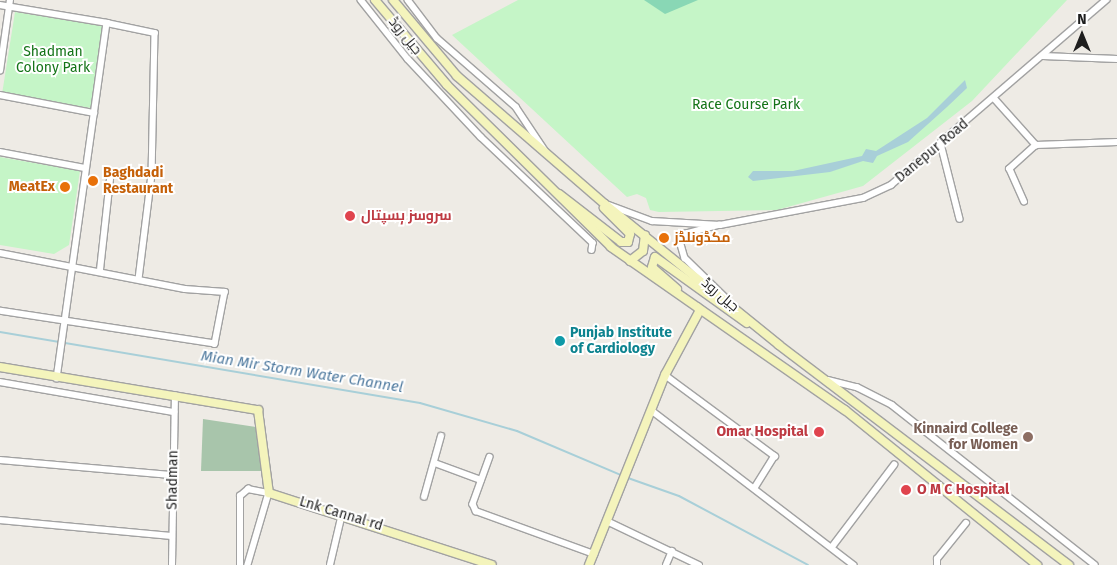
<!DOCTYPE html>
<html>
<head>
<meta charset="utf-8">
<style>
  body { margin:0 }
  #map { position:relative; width:1117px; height:565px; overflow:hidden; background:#eeebe5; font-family:"Fira Sans",Cairo,sans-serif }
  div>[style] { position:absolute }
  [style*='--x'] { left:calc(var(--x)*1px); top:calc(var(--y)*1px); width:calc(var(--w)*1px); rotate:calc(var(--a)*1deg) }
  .cemetery>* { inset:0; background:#a8c5ab }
  .park>* { inset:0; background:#c5f5c7; transform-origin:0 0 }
  .pitch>* { inset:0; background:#89d7b5 }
  .water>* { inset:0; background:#a8cfd8 }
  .stream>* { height:2px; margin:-1px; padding:0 1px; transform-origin:1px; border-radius:1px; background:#a8cfd8 }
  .roads { filter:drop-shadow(1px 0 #a2a2a2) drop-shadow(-1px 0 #a2a2a2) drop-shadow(0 1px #a2a2a2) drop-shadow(0 -1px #a2a2a2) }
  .street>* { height:5.5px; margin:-2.75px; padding:0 2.75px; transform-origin:2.75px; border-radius:2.75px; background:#fff }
  .secondary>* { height:8px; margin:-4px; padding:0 4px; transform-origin:4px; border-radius:4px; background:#f4f4bc }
  .dots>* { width:14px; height:14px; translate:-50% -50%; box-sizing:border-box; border:2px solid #fff; border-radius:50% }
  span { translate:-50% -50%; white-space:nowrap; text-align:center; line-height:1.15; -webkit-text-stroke:4px #fff; paint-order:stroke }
  .street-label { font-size:14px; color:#1e1e1e }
  .park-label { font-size:14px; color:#147418 }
  .food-label { font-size:14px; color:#c56008; font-weight:700 }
  .left { translate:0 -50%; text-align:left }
  .right { translate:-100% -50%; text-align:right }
  .health-label { font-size:14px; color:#be3a42; font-weight:700 }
  .culture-label { font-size:14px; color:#0d838f; font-weight:700 }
  .education-label { font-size:14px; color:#785e54; font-weight:700 }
  .water-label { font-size:15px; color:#4f7a9f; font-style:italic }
  .north { position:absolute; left:1057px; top:10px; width:50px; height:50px; -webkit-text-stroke:4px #fff; paint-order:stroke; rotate:0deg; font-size:14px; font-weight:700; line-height:20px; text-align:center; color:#1e1e1e }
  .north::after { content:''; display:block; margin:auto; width:18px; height:22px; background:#1e1e1e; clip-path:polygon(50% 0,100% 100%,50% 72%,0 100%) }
</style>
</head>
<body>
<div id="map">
  <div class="cemetery">
    <div style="clip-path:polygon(203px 419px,262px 428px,266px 471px,201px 471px)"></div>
  </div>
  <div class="park">
    <div style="clip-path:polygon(518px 0,1067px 0,972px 101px,863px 186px,777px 210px,659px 212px,650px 210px,646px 198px,637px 194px,627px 197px,452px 35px)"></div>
    <div style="left:15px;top:12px;width:90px;height:83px;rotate:9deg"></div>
    <div style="clip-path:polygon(0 157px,80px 171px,69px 245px,54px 254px,0 245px)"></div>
  </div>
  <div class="pitch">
    <div style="clip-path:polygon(644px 0,698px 0,665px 14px)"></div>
  </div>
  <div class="water">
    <div style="clip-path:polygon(965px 80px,967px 88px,947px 107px,908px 142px,877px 156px,873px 163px,863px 161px,830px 172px,753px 181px,748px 177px,753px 171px,793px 171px,862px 156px,866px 149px,876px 151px,927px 118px)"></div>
  </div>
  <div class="stream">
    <div style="--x:0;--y:332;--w:426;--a:9.6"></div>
    <div style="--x:420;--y:403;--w:101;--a:16.1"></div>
    <div style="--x:517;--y:431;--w:115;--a:23"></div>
    <div style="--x:628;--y:478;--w:54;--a:19.4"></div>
    <div style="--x:679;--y:496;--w:146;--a:28.1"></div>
  </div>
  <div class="roads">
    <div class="street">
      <div style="--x:361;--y:0;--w:75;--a:51.5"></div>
      <div style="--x:408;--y:59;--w:107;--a:46.9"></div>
      <div style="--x:481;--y:137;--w:154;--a:43.4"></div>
      <div style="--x:593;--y:243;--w:7;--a:98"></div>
      <div style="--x:408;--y:0;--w:48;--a:52.7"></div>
      <div style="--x:437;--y:38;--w:105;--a:41.1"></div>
      <div style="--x:516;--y:107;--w:54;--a:56.3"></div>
      <div style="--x:0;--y:5;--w:109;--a:9.5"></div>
      <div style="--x:107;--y:23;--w:359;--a:98"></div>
      <div style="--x:107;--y:23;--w:49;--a:11.8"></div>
      <div style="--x:155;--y:33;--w:142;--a:91.2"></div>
      <div style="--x:152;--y:175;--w:105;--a:97.1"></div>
      <div style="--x:1043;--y:56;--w:74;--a:2.3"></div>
      <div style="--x:0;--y:71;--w:72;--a:-82"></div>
      <div style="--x:0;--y:95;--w:96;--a:10.8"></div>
      <div style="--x:995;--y:99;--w:62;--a:48.3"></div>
      <div style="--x:1036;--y:145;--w:81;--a:-2.1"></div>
      <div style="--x:941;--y:144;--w:77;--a:75.8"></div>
      <div style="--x:0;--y:152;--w:86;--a:10.7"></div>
      <div style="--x:1024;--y:202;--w:36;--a:-114"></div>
      <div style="--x:1009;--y:169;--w:36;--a:-42"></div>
      <div style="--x:609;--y:205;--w:46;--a:20.4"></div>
      <div style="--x:652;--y:221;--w:68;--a:3.4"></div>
      <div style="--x:720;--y:225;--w:35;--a:165"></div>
      <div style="--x:686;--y:234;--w:9;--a:131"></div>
      <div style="--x:680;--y:241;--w:18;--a:74"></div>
      <div style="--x:685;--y:258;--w:59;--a:44.3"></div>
      <div style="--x:720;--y:225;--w:146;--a:-10.7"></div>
      <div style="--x:863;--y:198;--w:31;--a:-25"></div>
      <div style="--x:891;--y:185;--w:284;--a:-40.7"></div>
      <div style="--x:0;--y:253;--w:188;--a:11"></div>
      <div style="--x:185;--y:289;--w:40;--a:4.3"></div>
      <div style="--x:225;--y:292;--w:53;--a:100.9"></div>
      <div style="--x:215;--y:344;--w:218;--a:-171.3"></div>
      <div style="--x:100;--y:270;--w:91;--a:-83.7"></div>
      <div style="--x:665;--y:375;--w:137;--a:36.4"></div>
      <div style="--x:775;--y:456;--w:36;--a:122"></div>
      <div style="--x:828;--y:380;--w:30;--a:14"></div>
      <div style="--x:857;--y:387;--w:39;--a:27"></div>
      <div style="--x:892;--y:405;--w:258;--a:38.2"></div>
      <div style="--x:0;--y:382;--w:177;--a:9.8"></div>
      <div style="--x:651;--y:410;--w:255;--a:37.4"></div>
      <div style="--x:490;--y:457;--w:50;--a:109.9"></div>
      <div style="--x:473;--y:504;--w:8;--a:67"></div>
      <div style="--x:476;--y:511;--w:126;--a:20"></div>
      <div style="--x:0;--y:460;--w:174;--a:5"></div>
      <div style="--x:435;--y:463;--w:49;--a:20.3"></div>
      <div style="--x:424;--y:497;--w:63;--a:-74.4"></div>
      <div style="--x:0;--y:520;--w:172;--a:5.3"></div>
      <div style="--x:607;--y:521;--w:102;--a:25.6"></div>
      <div style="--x:832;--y:547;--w:103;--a:-52.9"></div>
      <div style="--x:172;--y:565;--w:169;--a:-89"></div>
      <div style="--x:240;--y:565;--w:69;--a:-90"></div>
      <div style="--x:240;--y:496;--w:11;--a:-41"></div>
      <div style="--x:248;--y:489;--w:21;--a:11"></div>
      <div style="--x:269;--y:493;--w:75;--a:106.3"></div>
      <div style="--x:330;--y:565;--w:52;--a:-76.8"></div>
      <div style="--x:666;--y:565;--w:15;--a:-67"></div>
      <div style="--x:937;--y:565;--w:6;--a:-90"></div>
      <div style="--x:937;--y:559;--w:46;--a:-51.1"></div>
    </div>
    <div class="secondary">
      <div style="--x:375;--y:0;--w:111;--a:49.7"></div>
      <div style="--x:447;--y:85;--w:231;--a:44.6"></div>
      <div style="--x:611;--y:247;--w:285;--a:34.9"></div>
      <div style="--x:845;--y:410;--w:247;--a:38.9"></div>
      <div style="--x:393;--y:0;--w:99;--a:49.9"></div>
      <div style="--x:457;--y:76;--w:196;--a:40.9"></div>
      <div style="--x:605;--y:204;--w:224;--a:39"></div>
      <div style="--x:779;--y:345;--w:364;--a:37.2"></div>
      <div style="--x:559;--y:194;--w:78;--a:37.7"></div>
      <div style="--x:621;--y:242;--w:7;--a:0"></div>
      <div style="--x:628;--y:242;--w:8;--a:-76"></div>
      <div style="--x:630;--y:234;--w:37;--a:-135"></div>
      <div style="--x:630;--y:261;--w:16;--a:-38"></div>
      <div style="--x:643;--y:251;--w:16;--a:-83"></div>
      <div style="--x:677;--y:289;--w:33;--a:-139"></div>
      <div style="--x:652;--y:267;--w:10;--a:-73"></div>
      <div style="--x:655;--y:257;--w:113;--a:35.7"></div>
      <div style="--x:0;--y:367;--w:262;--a:9.5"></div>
      <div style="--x:258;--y:410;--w:84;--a:82.5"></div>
      <div style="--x:269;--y:493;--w:234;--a:17.9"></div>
      <div style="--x:589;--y:565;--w:205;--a:-68.2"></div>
      <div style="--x:665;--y:375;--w:74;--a:-61.7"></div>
      <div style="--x:700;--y:310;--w:4;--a:-135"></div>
    </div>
  </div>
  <div class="dots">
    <div style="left:93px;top:181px;background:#e8710a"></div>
    <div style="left:65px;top:187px;background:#e8710a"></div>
    <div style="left:350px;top:216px;background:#e0444e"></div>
    <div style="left:664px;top:238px;background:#e8710a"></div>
    <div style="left:560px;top:341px;background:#0f9aa8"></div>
    <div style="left:819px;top:432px;background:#e0444e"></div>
    <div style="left:1028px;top:437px;background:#8d6e63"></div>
    <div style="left:906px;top:490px;background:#e0444e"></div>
  </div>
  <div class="street-label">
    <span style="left:405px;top:36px;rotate:51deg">جیل روڈ</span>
    <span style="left:932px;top:151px;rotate:-40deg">Danepur Road</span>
    <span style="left:720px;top:295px;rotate:40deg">جیل روڈ</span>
    <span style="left:173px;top:480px;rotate:-89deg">Shadman</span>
    <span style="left:341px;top:514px;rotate:17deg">Lnk Cannal rd</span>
  </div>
  <div class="park-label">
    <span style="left:53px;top:60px">Shadman<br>Colony Park</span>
    <span style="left:746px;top:105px">Race Course Park</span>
  </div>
  <div class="food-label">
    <span class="left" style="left:103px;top:181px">Baghdadi<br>Restaurant</span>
    <span class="right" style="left:55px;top:187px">MeatEx</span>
    <span class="left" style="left:674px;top:238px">مکڈونلڈز</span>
  </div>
  <div class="health-label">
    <span class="left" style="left:361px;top:216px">سروسز ہسپتال</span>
    <span class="right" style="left:808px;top:432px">Omar Hospital</span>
    <span class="left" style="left:917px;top:490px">O M C Hospital</span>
  </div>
  <div class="culture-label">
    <span class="left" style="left:570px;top:341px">Punjab Institute<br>of Cardiology</span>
  </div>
  <div class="education-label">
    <span class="right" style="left:1018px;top:437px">Kinnaird College<br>for Women</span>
  </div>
  <div class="water-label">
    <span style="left:302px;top:372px;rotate:9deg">Mian Mir Storm Water Channel</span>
  </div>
  <div class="north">N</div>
</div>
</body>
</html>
